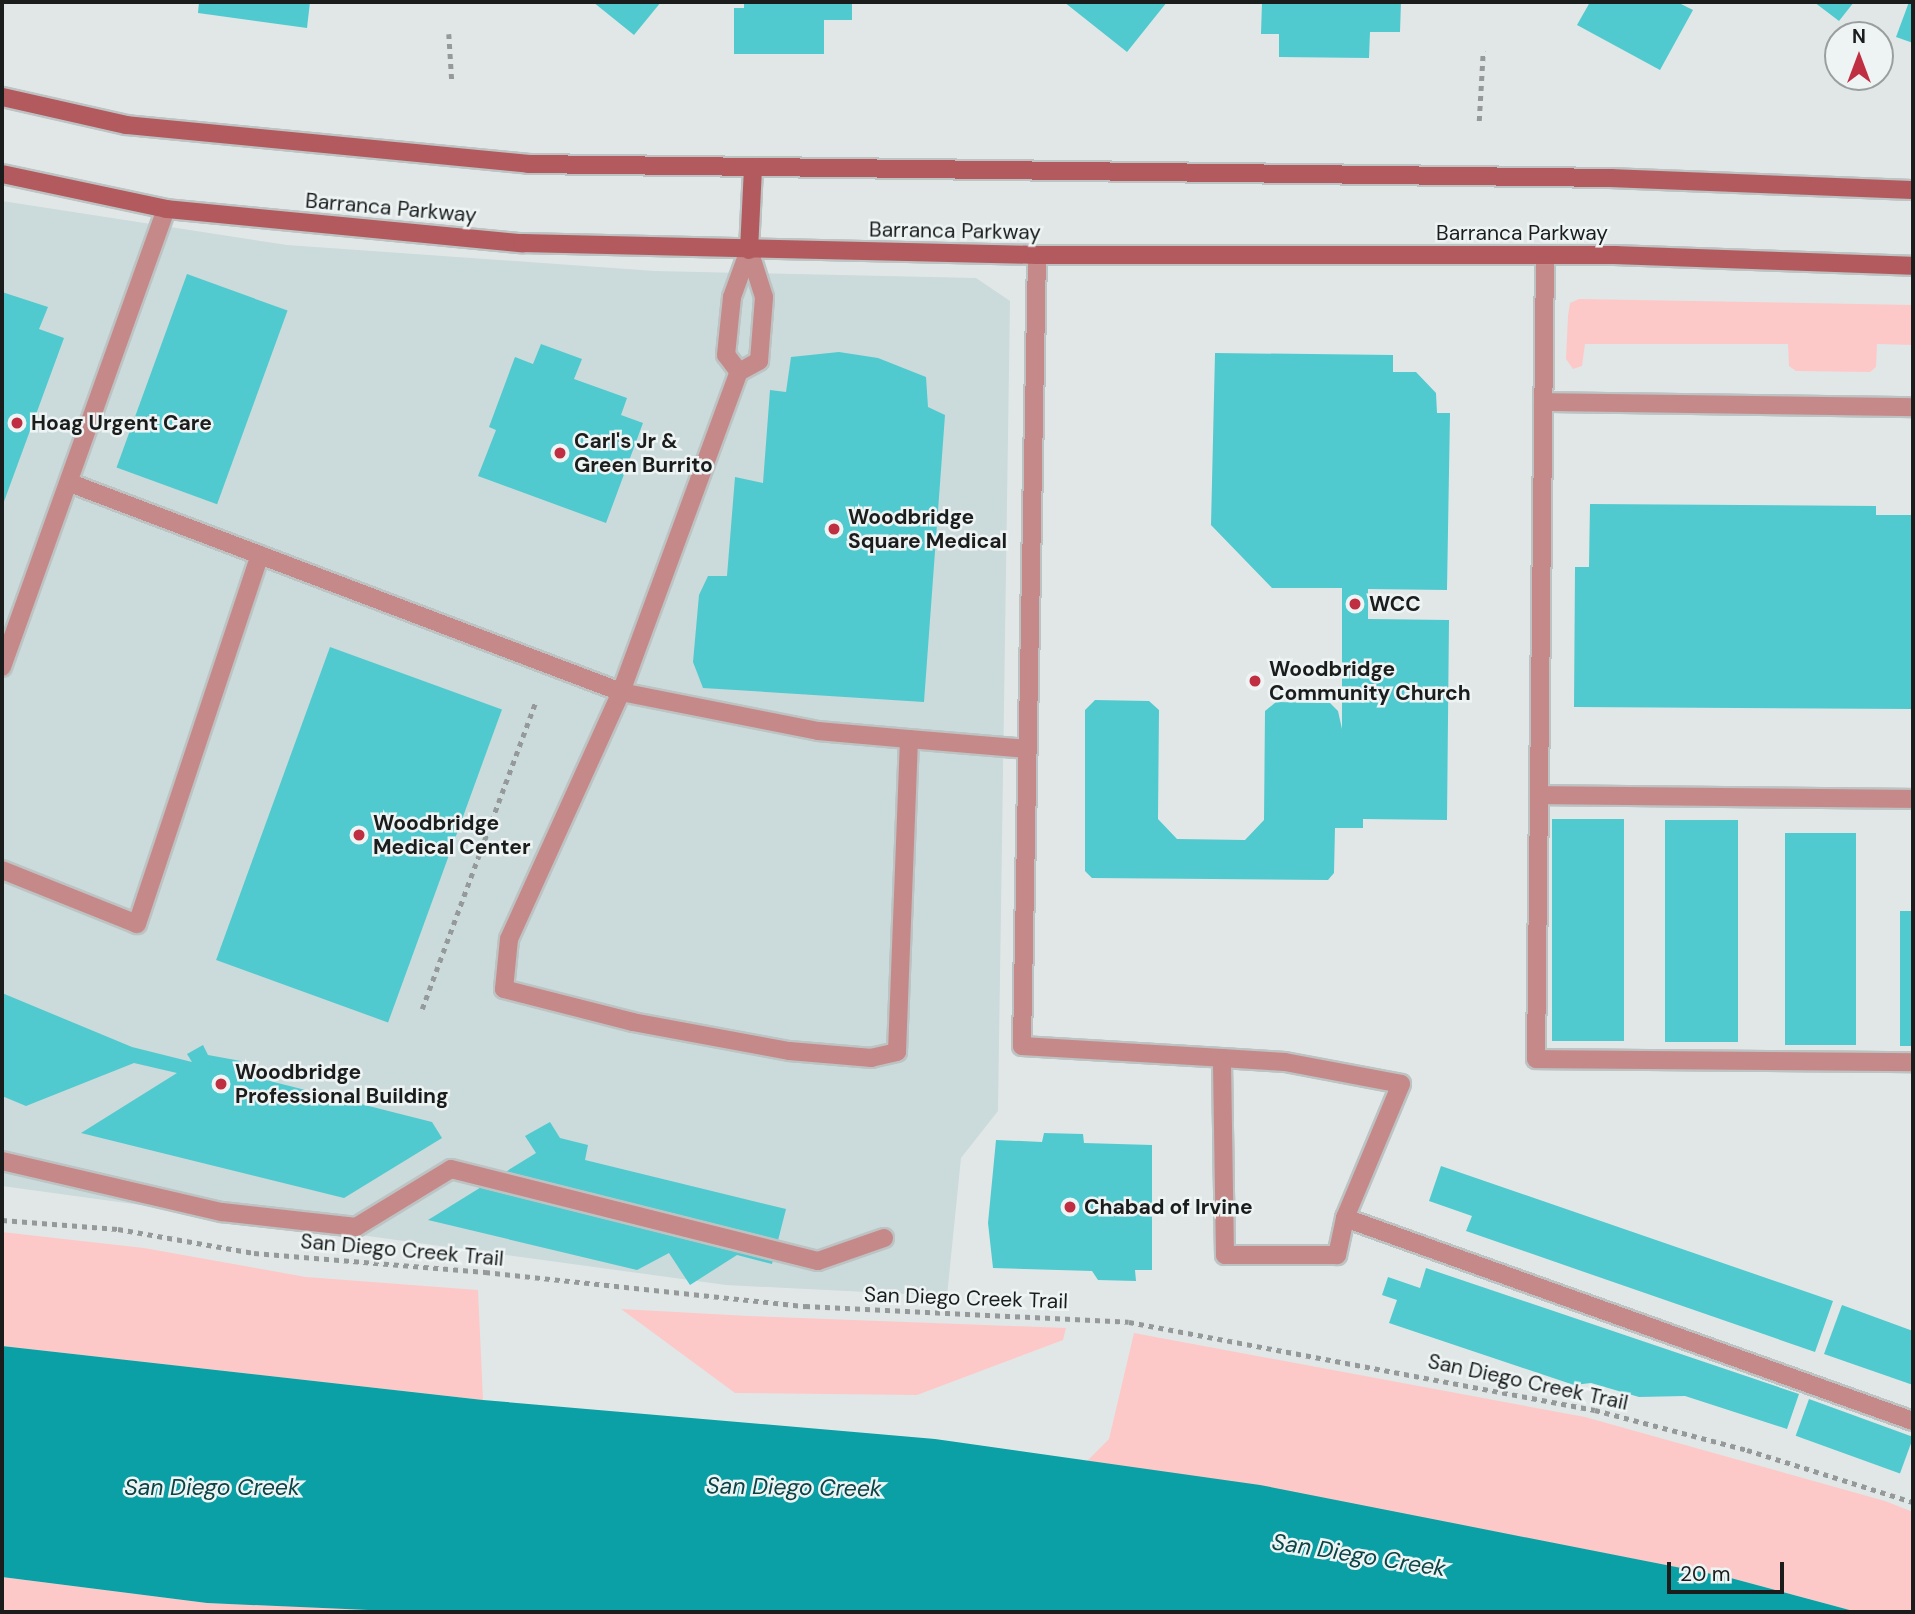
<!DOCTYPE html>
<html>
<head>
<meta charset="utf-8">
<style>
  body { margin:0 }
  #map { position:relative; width:1915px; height:1614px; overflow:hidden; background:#e1e7e7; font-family:"DM Sans",sans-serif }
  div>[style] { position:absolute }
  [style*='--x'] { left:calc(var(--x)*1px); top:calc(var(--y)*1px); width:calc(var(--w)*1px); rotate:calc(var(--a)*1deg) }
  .built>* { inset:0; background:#cbdadb }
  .green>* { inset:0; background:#fdc9c8 }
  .water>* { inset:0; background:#0aa0a5 }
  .building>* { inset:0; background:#50cacf; transform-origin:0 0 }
  .path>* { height:4.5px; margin-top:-2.25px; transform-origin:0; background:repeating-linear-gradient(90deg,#959999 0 5px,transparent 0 10px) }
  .roads { filter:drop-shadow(2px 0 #bdc3c3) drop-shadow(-2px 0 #bdc3c3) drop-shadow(0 2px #bdc3c3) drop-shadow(0 -2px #bdc3c3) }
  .lane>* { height:18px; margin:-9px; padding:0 9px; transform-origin:9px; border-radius:9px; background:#c68989 }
  .secondary>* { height:18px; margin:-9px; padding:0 9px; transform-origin:9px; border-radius:9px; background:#b25a5d }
  .dots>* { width:19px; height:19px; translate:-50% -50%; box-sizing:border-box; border:4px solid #eef4f4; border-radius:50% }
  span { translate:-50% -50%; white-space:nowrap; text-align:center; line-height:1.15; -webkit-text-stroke:5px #eef4f4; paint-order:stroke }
  .street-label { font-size:21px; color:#1b1d1d }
  .poi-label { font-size:21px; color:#1b1d1d; font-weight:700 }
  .left { translate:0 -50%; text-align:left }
  .water-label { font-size:23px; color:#094345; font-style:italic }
  .frame { position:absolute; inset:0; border:4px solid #1b1d1d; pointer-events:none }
  .north { position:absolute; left:1824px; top:21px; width:70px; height:70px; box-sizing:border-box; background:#eef4f4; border:2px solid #9a9e9e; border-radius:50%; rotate:0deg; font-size:19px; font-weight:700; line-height:28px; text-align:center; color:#1b1d1d }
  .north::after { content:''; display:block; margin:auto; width:24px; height:32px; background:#bf2e41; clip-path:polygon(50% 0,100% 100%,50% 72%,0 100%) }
  .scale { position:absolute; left:1667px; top:1562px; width:117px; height:32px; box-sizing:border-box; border:4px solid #1b1d1d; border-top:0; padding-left:9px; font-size:21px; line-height:24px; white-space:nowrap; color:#1b1d1d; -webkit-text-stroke:5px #eef4f4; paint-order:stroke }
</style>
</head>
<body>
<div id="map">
  <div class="built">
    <div style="clip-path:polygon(2px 201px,287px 245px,655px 271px,976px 278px,1010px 301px,998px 1111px,961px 1158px,947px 1296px,726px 1285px,2px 1186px)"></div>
  </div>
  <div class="green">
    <div style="clip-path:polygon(1579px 299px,1913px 305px,1913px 345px,1877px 344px,1876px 367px,1870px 372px,1796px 371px,1789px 366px,1788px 344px,1585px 344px,1582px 366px,1573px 369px,1566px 359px,1568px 316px,1570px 303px)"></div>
    <div style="clip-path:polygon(2px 1232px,144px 1248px,306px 1277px,478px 1290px,483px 1400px,2px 1346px)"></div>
    <div style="clip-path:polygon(621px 1309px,749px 1316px,1066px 1328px,1063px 1340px,917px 1395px,735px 1393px)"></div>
    <div style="clip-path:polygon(1134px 1333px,1585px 1417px,1885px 1501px,1913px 1512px,1913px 1612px,1857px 1612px,1727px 1577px,1260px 1486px,1087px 1461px,1109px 1439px)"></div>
    <div style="clip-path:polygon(2px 1577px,207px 1603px,414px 1612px,2px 1612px)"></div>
  </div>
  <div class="water">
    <div style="clip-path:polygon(2px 1346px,483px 1400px,935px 1439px,1260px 1485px,1727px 1577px,1857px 1612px,414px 1612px,207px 1603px,2px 1577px)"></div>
  </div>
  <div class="building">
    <div style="clip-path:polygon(199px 2px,310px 2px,307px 28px,198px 13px)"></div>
    <div style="clip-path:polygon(593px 2px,661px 2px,634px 35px)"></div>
    <div style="clip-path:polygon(744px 2px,852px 2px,852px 20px,824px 20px,824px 54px,734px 54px,734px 8px,744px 8px)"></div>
    <div style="clip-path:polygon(1064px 2px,1167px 2px,1127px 52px)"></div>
    <div style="clip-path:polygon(1262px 2px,1401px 2px,1400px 32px,1370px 32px,1369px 58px,1279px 57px,1279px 34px,1261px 34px)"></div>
    <div style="clip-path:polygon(1590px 2px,1677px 2px,1693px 10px,1660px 70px,1577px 25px)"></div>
    <div style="clip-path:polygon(1814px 2px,1854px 2px,1839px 21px)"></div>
    <div style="clip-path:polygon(1909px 2px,1913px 2px,1913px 43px,1896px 37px)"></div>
    <div style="left:187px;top:274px;width:107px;height:206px;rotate:20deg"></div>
    <div style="clip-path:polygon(2px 292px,48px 307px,39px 329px,64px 338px,2px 507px)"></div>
    <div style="clip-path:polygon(541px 344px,582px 359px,574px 379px,627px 398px,621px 415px,643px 423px,606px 523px,478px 476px,496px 430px,489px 427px,515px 357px,533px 364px)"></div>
    <div style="clip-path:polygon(839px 352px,878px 358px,926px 377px,928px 407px,945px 415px,924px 702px,703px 688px,693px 662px,699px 595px,708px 576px,727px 576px,735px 477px,763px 483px,770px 390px,786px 392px,791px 357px)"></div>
    <div style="clip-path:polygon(1215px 353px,1393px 355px,1393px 372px,1416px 372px,1436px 393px,1437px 413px,1450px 413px,1447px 590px,1368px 589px,1368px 619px,1449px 620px,1447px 820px,1363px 819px,1363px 828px,1335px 828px,1334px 873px,1328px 880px,1092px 878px,1085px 871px,1085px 710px,1095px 700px,1149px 701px,1159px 710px,1158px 819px,1177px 839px,1245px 840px,1264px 820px,1265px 711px,1276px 702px,1330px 703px,1338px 711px,1342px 729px,1342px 588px,1272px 588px,1211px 525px)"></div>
    <div style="clip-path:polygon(1590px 504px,1876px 506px,1876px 515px,1913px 515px,1912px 709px,1574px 707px,1575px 567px,1589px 567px)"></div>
    <div style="left:330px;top:647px;width:183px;height:333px;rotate:20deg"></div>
    <div style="left:1552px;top:819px;width:72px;height:222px"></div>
    <div style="left:1665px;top:820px;width:73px;height:222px"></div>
    <div style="left:1785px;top:833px;width:71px;height:212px"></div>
    <div style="left:1900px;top:911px;width:13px;height:135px"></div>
    <div style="clip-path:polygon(2px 993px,132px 1047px,192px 1062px,187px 1054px,203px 1045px,208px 1055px,241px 1061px,238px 1073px,432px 1122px,442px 1138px,344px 1198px,81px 1133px,177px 1073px,134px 1063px,26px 1106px,2px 1096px)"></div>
    <div style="clip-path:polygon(550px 1122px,560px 1138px,588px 1145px,585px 1160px,786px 1209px,772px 1264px,737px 1255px,690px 1285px,669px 1253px,637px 1270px,428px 1220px,536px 1153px,525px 1136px)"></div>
    <div style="clip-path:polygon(1044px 1133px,1083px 1134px,1084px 1143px,1152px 1145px,1152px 1270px,1135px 1270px,1136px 1281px,1098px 1280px,1092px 1271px,993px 1268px,988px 1223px,996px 1140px,1042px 1142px)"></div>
    <div style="clip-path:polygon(1441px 1166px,1833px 1301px,1815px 1352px,1466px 1231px,1472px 1216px,1429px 1201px)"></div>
    <div style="clip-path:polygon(1426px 1268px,1799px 1394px,1787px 1429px,1685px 1396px,1639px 1397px,1591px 1383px,1574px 1385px,1389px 1323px,1397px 1300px,1382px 1295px,1388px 1277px,1420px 1288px)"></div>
    <div style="clip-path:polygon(1842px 1305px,1913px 1331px,1913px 1385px,1824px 1354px)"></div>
    <div style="left:1809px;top:1399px;width:111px;height:39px;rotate:20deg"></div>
  </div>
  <div class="path">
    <div style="--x:449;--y:34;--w:48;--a:86.4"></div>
    <div style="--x:1479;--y:121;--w:70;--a:-86.7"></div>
    <div style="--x:422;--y:1009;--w:328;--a:-69.7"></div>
    <div style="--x:2;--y:1220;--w:116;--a:4.4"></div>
    <div style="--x:118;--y:1229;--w:138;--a:10"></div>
    <div style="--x:254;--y:1253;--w:232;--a:4.7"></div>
    <div style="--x:485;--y:1272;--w:322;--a:6.1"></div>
    <div style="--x:805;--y:1306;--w:324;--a:2.8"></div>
    <div style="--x:1129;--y:1322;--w:474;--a:10.7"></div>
    <div style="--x:1595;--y:1410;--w:157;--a:14.7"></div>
    <div style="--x:1747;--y:1450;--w:174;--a:17.4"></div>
  </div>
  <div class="roads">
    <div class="lane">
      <div style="--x:1037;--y:255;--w:791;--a:91.09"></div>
      <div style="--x:1022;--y:1046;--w:200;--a:3.4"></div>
      <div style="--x:1222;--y:1058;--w:63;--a:3.6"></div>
      <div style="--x:1285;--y:1062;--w:118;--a:10.7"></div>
      <div style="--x:1401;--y:1084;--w:145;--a:112.7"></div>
      <div style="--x:1345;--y:1218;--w:38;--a:102"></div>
      <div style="--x:1337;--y:1255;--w:112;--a:180"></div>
      <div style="--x:1225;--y:1255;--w:197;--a:-90.9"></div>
      <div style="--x:1545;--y:255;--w:804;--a:90.64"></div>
      <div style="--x:1536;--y:1059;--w:377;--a:0.5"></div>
      <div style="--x:739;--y:372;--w:21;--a:-127"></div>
      <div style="--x:726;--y:355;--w:58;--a:-84.1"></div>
      <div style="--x:732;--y:297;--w:50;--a:-70.1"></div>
      <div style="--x:1543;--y:402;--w:370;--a:0.8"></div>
      <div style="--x:70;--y:483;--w:589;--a:20.77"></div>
      <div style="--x:621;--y:692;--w:341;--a:-69.8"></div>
      <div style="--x:739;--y:372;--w:23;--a:-29"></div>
      <div style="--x:759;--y:361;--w:64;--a:-85.5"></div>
      <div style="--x:764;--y:297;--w:49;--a:-107.7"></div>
      <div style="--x:2;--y:667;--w:486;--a:-70.3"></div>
      <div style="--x:909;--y:739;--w:313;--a:92.2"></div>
      <div style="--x:897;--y:1052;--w:26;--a:167"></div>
      <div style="--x:872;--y:1058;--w:83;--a:-175.2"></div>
      <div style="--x:789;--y:1051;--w:159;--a:-169.5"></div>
      <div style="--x:633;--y:1022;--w:133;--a:-165.7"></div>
      <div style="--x:504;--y:989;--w:50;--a:-84.3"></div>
      <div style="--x:509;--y:939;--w:271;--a:-65.6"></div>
      <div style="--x:621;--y:692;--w:201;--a:11.2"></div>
      <div style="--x:818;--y:731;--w:91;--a:5"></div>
      <div style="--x:909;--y:739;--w:119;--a:4.8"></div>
      <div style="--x:1539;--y:795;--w:374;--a:0.6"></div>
      <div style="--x:2;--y:870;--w:145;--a:21.8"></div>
      <div style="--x:137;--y:924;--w:389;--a:-71.6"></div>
      <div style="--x:2;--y:1161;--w:226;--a:13.1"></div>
      <div style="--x:222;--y:1212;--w:135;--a:6.4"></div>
      <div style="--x:356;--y:1227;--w:111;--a:-31.4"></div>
      <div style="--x:451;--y:1169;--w:378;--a:14.1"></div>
      <div style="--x:818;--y:1261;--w:70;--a:-19.2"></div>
      <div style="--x:1345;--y:1218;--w:603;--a:19.67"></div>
    </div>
    <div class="secondary">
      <div style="--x:2;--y:97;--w:127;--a:12.7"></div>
      <div style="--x:126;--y:125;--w:404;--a:5.5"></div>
      <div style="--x:528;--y:164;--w:1084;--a:0.74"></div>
      <div style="--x:1612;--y:178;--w:301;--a:2.3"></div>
      <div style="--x:2;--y:174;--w:168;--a:12"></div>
      <div style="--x:166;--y:209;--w:358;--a:5.5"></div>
      <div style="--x:522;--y:243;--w:515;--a:1.33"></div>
      <div style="--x:1037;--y:255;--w:579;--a:0"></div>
      <div style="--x:1616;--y:255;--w:297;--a:2.1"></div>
      <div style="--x:749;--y:250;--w:83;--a:-87.2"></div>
    </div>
  </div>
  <div class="dots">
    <div style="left:17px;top:423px;background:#bf2e41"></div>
    <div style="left:560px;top:453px;background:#bf2e41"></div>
    <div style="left:834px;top:529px;background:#bf2e41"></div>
    <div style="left:1355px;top:604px;background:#bf2e41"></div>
    <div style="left:1255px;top:681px;background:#bf2e41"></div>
    <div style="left:359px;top:835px;background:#bf2e41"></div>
    <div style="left:221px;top:1084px;background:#bf2e41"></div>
    <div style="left:1070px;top:1207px;background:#bf2e41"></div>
  </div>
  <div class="street-label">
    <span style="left:391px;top:208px;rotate:5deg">Barranca Parkway</span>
    <span style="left:955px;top:231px;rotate:1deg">Barranca Parkway</span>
    <span style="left:1522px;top:233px">Barranca Parkway</span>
    <span style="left:402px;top:1250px;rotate:5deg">San Diego Creek Trail</span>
    <span style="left:966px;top:1298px;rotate:2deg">San Diego Creek Trail</span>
    <span style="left:1528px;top:1382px;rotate:12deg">San Diego Creek Trail</span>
  </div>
  <div class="poi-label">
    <span class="left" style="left:31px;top:423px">Hoag Urgent Care</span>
    <span class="left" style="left:574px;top:453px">Carl's Jr &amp;<br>Green Burrito</span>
    <span class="left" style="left:848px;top:529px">Woodbridge<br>Square Medical</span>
    <span class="left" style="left:1369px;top:604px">WCC</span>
    <span class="left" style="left:1269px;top:681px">Woodbridge<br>Community Church</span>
    <span class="left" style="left:373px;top:835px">Woodbridge<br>Medical Center</span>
    <span class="left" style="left:235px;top:1084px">Woodbridge<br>Professional Building</span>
    <span class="left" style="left:1084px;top:1207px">Chabad of Irvine</span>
  </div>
  <div class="water-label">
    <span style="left:212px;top:1487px">San Diego Creek</span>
    <span style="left:794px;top:1487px;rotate:1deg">San Diego Creek</span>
    <span style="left:1359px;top:1555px;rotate:9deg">San Diego Creek</span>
  </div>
  <div class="frame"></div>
  <div class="north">N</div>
  <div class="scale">20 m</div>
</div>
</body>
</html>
